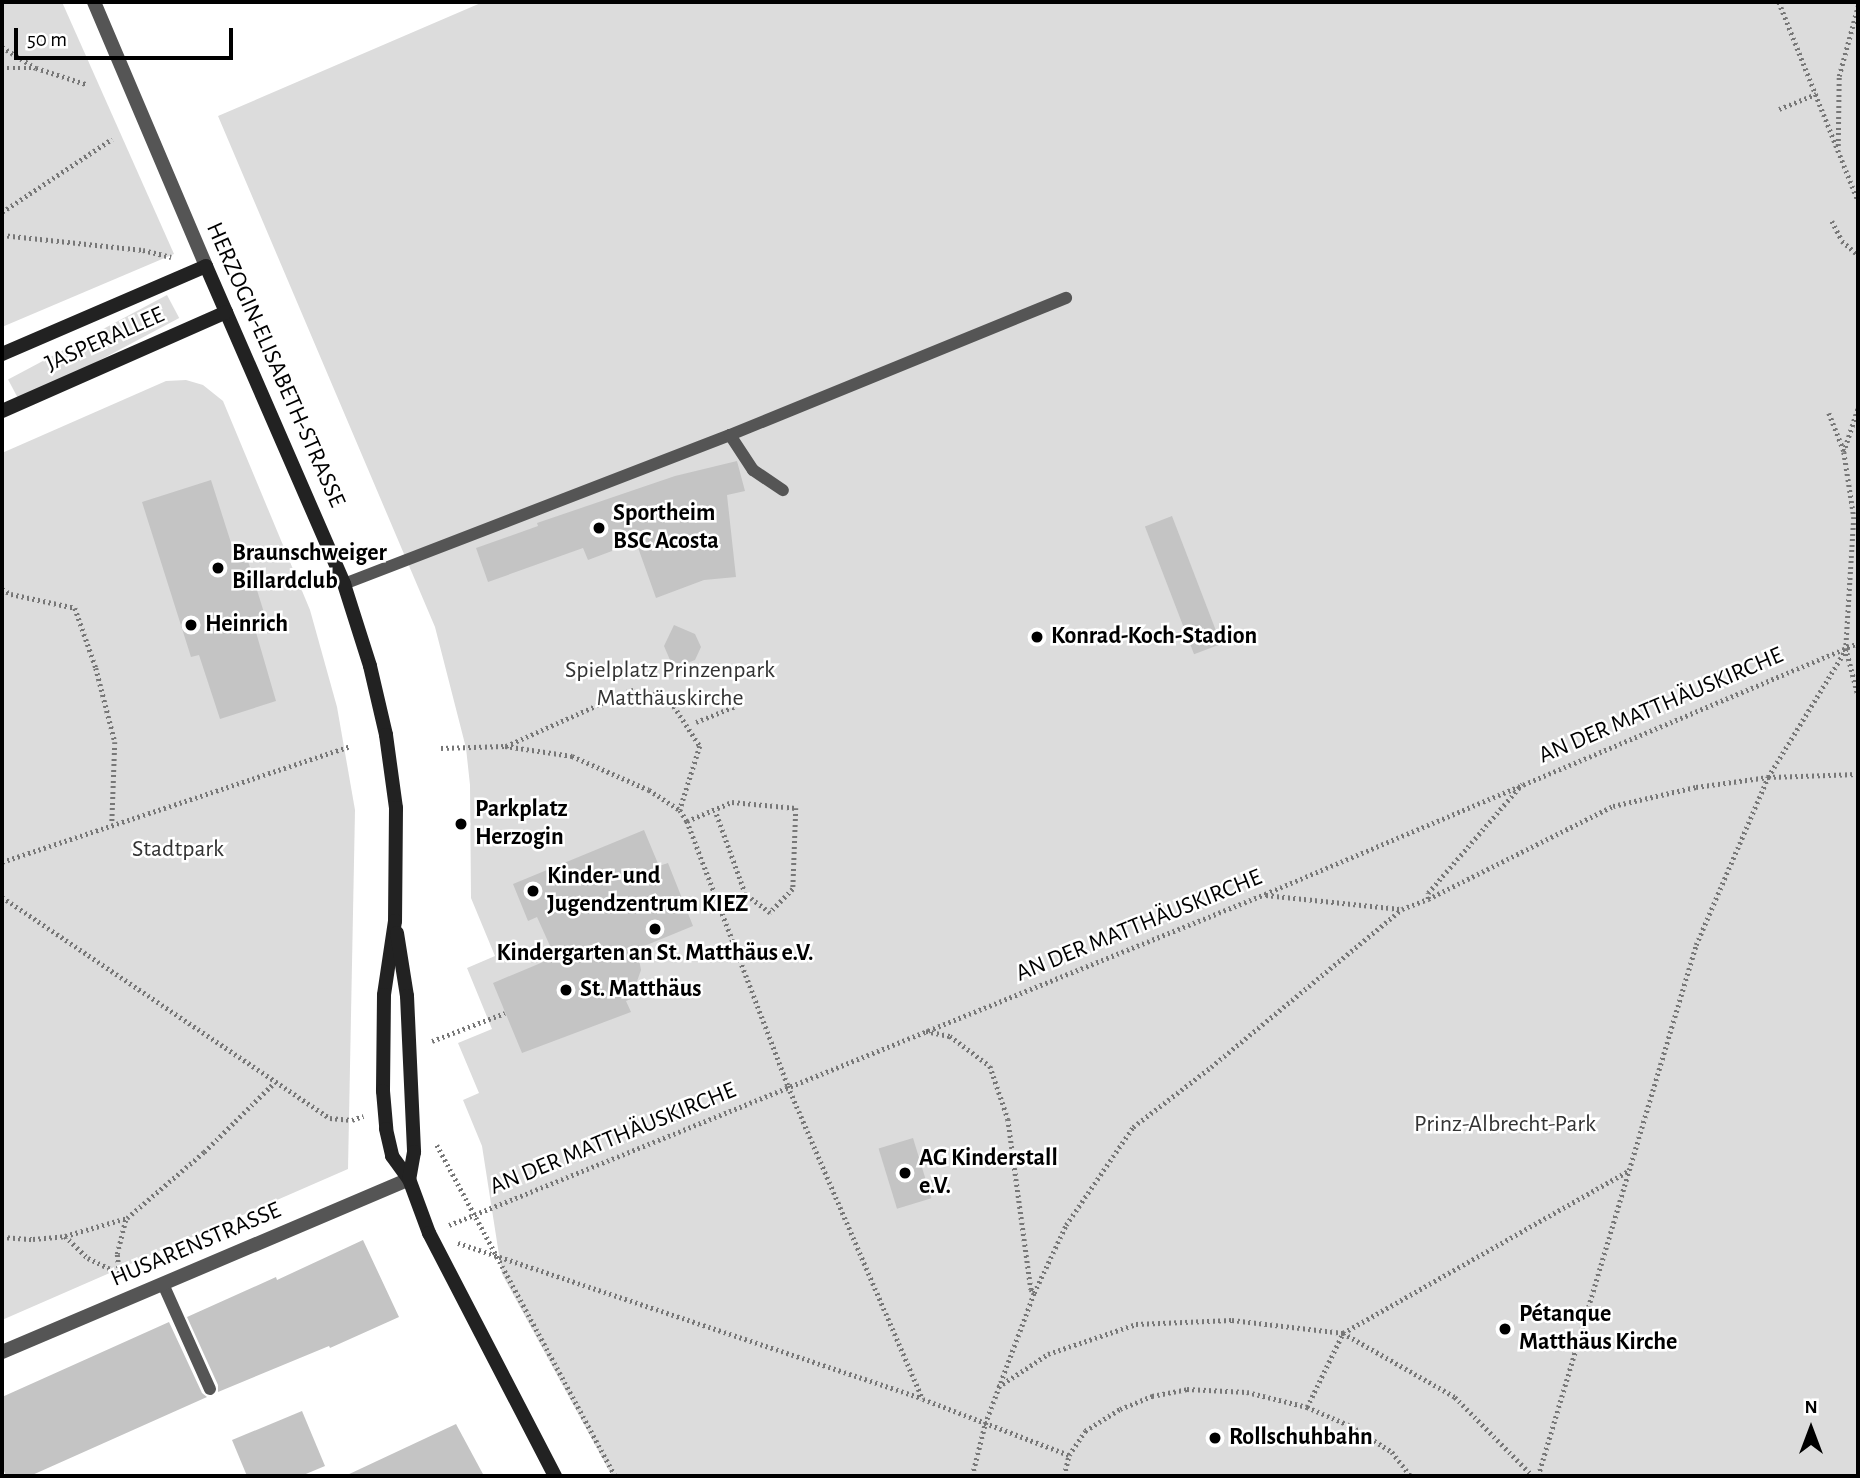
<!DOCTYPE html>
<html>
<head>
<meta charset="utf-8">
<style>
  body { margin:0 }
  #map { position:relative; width:1860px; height:1478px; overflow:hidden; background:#fff; font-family:"Alegreya Sans",sans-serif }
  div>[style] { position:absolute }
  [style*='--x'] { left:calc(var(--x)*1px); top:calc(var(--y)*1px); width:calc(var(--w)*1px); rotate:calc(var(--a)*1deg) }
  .green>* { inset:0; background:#dcdcdc; transform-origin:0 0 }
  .building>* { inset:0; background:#c4c4c4; transform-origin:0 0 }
  .path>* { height:4.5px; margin-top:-2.25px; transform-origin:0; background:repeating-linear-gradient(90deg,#777 0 2px,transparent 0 5.5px) }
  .lane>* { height:12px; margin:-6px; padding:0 6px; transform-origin:6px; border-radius:6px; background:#555 }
  .street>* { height:14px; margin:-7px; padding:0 7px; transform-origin:7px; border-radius:7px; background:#555 }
  .secondary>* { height:14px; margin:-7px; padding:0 7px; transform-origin:7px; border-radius:7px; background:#222 }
  .dots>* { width:19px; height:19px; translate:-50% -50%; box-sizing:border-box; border:4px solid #fff; border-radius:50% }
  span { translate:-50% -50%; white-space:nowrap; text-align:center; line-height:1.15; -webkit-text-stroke:5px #fff; paint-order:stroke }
  .street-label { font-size:24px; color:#000 }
  .poi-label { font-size:24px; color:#000; font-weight:700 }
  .left { translate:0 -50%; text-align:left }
  .park-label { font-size:24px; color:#333 }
  .frame { position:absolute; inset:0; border:4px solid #000; pointer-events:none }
  .north { position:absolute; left:1776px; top:1394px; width:70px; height:70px; -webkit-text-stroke:5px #fff; paint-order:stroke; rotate:0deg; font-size:19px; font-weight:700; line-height:28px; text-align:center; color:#000 }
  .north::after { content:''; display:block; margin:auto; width:24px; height:32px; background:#000; clip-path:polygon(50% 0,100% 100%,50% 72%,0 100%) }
  .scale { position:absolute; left:14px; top:28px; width:219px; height:32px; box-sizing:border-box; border:4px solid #000; border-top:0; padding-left:9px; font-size:21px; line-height:24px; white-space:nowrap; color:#000; -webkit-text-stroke:5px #fff; paint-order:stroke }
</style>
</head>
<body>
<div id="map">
  <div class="green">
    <div style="clip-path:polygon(2px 2px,62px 2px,174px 254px,2px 327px)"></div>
    <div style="clip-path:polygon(483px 2px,1858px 2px,1858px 1476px,612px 1476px,502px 1274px,482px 1146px,463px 1100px,479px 1093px,458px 1043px,492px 1029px,467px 968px,495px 956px,471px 898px,470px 785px,466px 748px,435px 627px,218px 116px)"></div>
    <div style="left:167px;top:295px;width:26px;height:180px;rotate:62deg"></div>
    <div style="clip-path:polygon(186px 380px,203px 385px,223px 401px,310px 610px,337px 707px,355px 810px,348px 1169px,2px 1320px,2px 453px,166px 381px)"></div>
  </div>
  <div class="building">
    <div style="clip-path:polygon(737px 461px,745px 491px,727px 495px,736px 577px,704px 580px,656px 598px,636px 542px,588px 560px,583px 548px,488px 582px,476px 548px,538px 526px,537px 523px,675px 476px)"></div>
    <div style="clip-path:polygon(211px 480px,233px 549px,243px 545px,266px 619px,253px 622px,276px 701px,220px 719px,199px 655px,191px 657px,142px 502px)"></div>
    <div style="left:1172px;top:516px;width:137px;height:29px;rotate:69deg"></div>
    <div style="clip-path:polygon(674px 625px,695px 634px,701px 647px,695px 660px,682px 665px,670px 660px,664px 646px)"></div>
    <div style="clip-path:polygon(644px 830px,659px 866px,668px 863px,693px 926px,637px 949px,641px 970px,635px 987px,638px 996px,626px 1001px,631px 1012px,522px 1053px,493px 983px,555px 957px,537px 917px,528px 921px,513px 884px)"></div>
    <div style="left:913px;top:1138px;width:63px;height:36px;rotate:73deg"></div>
    <div style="clip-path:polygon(363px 1240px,399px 1317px,330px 1348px,329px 1346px,218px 1392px,218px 1385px,187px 1317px,276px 1277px,277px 1280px)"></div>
    <div style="clip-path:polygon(169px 1322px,202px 1393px,207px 1397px,30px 1476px,6px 1476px,2px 1466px,2px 1397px)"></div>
    <div style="clip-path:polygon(302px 1411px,325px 1466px,301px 1476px,247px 1476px,232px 1440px)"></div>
    <div style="clip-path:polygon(456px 1424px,484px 1476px,345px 1476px)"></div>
  </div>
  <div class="path">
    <div style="--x:1779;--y:2;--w:214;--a:68.3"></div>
    <div style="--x:2;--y:47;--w:40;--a:32"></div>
    <div style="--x:36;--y:68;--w:52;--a:17.7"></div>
    <div style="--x:2;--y:68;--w:33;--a:0"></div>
    <div style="--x:1779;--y:109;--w:40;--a:-22"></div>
    <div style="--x:1838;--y:146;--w:70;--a:-89.2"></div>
    <div style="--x:1839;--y:76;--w:73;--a:-74.8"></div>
    <div style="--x:2;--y:212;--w:132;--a:-33.6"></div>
    <div style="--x:1832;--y:221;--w:22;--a:63"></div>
    <div style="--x:1842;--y:241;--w:21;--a:41"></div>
    <div style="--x:2;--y:235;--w:142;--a:6.1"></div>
    <div style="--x:143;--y:250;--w:29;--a:14"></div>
    <div style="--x:1858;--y:409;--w:45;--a:108"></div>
    <div style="--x:1844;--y:452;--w:66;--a:81.3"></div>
    <div style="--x:1854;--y:517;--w:131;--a:93.5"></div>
    <div style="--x:1846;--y:648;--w:49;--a:75.7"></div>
    <div style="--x:1829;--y:413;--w:41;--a:68.5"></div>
    <div style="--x:2;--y:589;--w:10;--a:29"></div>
    <div style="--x:11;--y:594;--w:66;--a:12.3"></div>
    <div style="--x:75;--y:608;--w:64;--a:70.7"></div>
    <div style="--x:96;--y:668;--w:76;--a:75.6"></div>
    <div style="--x:115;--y:742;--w:82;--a:92.1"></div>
    <div style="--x:696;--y:722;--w:43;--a:-21.8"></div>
    <div style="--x:506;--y:746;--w:137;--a:-24.1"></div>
    <div style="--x:631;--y:690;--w:38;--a:11"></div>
    <div style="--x:668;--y:697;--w:59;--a:56.9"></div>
    <div style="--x:700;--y:746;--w:67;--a:107.4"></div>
    <div style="--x:441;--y:748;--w:64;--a:-1.8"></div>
    <div style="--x:505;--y:746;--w:68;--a:8.5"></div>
    <div style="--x:572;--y:756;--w:84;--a:23.8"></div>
    <div style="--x:649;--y:790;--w:37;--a:33"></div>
    <div style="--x:680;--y:810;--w:13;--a:58"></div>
    <div style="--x:687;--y:821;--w:284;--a:69.1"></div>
    <div style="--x:788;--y:1086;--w:341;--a:66.7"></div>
    <div style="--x:687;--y:821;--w:49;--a:-22.9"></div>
    <div style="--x:732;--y:802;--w:64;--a:5.4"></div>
    <div style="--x:796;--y:808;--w:81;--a:92.1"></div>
    <div style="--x:793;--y:889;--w:33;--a:134"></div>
    <div style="--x:770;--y:913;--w:31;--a:-143"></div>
    <div style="--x:745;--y:894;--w:88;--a:-109.9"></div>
    <div style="--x:2;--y:862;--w:367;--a:-18.4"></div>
    <div style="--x:1266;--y:895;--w:135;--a:6"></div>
    <div style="--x:2;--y:897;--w:396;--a:34"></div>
    <div style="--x:330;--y:1118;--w:22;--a:5"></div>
    <div style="--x:352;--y:1120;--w:12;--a:-20"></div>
    <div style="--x:1428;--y:899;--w:6;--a:-90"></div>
    <div style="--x:1428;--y:893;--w:144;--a:-49.2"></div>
    <div style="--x:926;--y:1031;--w:25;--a:12"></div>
    <div style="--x:950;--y:1036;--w:50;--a:36.9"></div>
    <div style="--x:990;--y:1066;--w:56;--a:71.2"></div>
    <div style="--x:1008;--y:1119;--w:172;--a:82.3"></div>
    <div style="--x:1031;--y:1289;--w:5;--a:53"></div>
    <div style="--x:432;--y:1041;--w:78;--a:-21"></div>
    <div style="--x:437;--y:1145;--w:376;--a:61.7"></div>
    <div style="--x:449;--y:1225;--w:881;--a:-22.08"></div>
    <div style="--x:1265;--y:894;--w:644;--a:-22.94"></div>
    <div style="--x:65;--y:1236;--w:32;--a:44"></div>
    <div style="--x:88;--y:1258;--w:34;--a:26"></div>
    <div style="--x:119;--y:1273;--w:19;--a:-96"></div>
    <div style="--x:117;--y:1254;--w:36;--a:-76"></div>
    <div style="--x:2;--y:1237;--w:31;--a:4"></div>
    <div style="--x:33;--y:1239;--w:32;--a:-5"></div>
    <div style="--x:65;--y:1236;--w:65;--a:-16.2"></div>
    <div style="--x:127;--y:1218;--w:101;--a:-40.6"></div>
    <div style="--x:204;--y:1152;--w:98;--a:-44.6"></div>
    <div style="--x:458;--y:1243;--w:490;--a:18.5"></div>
    <div style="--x:923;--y:1399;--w:156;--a:21"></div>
    <div style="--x:998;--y:1387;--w:60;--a:-33.4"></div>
    <div style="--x:1048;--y:1354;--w:93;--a:-18.8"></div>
    <div style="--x:1136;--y:1324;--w:96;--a:-2.4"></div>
    <div style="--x:1232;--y:1320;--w:112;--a:6.7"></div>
    <div style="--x:1343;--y:1333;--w:129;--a:29.7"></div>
    <div style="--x:1455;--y:1397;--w:111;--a:45.4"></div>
    <div style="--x:1307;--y:1407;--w:82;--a:-64.1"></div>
    <div style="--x:1343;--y:1333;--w:330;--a:-29.6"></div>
    <div style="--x:972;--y:1476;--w:54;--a:-76"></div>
    <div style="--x:985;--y:1424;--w:140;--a:-69.5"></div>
    <div style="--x:1034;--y:1293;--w:75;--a:-64.8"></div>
    <div style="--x:1066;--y:1225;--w:119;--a:-55.6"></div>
    <div style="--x:1133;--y:1127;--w:98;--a:-37.6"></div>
    <div style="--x:1211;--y:1067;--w:248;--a:-39.6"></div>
    <div style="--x:1402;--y:909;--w:28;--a:-21"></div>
    <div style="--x:1428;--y:899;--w:207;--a:-26.7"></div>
    <div style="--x:1613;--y:806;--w:85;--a:-12.9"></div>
    <div style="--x:1696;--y:787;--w:73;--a:-7.9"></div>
    <div style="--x:1768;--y:777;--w:90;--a:-1.9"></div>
    <div style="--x:1064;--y:1476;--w:22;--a:-77"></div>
    <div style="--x:1069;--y:1455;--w:29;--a:-56"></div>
    <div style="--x:1085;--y:1431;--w:41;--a:-32.2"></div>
    <div style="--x:1120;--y:1409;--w:35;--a:-22"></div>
    <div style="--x:1152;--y:1396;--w:36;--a:-11"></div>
    <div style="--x:1187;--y:1389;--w:60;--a:2.9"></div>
    <div style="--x:1247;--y:1392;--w:62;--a:14"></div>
    <div style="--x:1307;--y:1407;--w:48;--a:23.4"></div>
    <div style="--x:1351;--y:1426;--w:49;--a:32.4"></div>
    <div style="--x:1392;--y:1452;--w:31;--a:52"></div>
    <div style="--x:1538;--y:1476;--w:554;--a:-73.43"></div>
    <div style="--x:1696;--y:945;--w:183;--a:-66.8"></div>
    <div style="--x:1768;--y:777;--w:150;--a:-58.6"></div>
  </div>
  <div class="lane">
    <div style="--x:730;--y:435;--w:42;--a:56.7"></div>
    <div style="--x:753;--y:470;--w:36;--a:34"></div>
    <div style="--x:344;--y:584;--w:414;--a:-21.1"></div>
    <div style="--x:730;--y:435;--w:363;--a:-22.2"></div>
    <div style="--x:163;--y:1284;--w:115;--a:65.9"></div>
  </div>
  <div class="street">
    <div style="--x:94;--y:2;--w:287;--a:67"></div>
    <div style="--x:2;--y:1352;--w:442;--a:-23"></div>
  </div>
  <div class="secondary">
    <div style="--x:2;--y:354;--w:222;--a:-23.3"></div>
    <div style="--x:206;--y:266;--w:347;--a:66.5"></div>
    <div style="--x:344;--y:584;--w:86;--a:72.4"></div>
    <div style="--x:370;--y:666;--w:71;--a:76.9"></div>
    <div style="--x:386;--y:735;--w:74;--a:82.2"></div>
    <div style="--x:396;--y:808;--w:113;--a:90.5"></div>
    <div style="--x:395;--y:921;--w:75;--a:98.5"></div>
    <div style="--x:384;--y:995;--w:96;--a:90.6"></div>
    <div style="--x:383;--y:1091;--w:38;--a:85"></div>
    <div style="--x:386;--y:1129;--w:28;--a:77"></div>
    <div style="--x:392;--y:1156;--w:29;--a:54"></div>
    <div style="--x:409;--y:1179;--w:58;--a:69.7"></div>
    <div style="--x:429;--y:1233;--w:274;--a:62.6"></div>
    <div style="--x:2;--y:411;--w:245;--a:-23.8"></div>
    <div style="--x:397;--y:933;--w:64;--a:81"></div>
    <div style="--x:407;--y:996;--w:156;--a:87.4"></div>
    <div style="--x:414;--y:1152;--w:27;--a:100"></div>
  </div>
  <div class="dots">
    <div style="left:599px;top:528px;background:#000"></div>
    <div style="left:218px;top:568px;background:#000"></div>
    <div style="left:191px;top:625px;background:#000"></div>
    <div style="left:1037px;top:637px;background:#000"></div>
    <div style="left:461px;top:824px;background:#000"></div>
    <div style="left:533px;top:891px;background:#000"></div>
    <div style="left:655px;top:929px;background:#000"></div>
    <div style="left:566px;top:990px;background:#000"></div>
    <div style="left:905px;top:1173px;background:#000"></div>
    <div style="left:1505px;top:1329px;background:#000"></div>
    <div style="left:1215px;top:1438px;background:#000"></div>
  </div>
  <div class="street-label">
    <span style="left:105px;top:340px;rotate:-24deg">JASPERALLEE</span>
    <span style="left:275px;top:365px;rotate:66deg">HERZOGIN-ELISABETH-STRASSE</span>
    <span style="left:1661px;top:706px;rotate:-23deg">AN DER MATTHÄUSKIRCHE</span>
    <span style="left:1139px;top:926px;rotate:-22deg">AN DER MATTHÄUSKIRCHE</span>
    <span style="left:613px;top:1139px;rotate:-22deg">AN DER MATTHÄUSKIRCHE</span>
    <span style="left:196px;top:1245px;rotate:-23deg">HUSARENSTRASSE</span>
  </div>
  <div class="poi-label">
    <span class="left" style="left:613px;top:528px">Sportheim<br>BSC Acosta</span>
    <span class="left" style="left:232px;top:568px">Braunschweiger<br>Billardclub</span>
    <span class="left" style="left:205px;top:625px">Heinrich</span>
    <span class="left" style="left:1051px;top:637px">Konrad-Koch-Stadion</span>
    <span class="left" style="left:475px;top:824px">Parkplatz<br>Herzogin</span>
    <span class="left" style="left:547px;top:891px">Kinder- und<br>Jugendzentrum KIEZ</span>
    <span style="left:655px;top:954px">Kindergarten an St. Matthäus e.V.</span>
    <span class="left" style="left:580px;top:990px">St. Matthäus</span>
    <span class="left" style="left:919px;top:1173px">AG Kinderstall<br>e.V.</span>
    <span class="left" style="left:1519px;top:1329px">Pétanque<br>Matthäus Kirche</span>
    <span class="left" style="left:1229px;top:1438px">Rollschuhbahn</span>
  </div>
  <div class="park-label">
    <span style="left:670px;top:685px">Spielplatz Prinzenpark<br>Matthäuskirche</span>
    <span style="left:178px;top:850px">Stadtpark</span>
    <span style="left:1505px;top:1125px">Prinz-Albrecht-Park</span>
  </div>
  <div class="frame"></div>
  <div class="north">N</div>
  <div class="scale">50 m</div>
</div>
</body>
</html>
